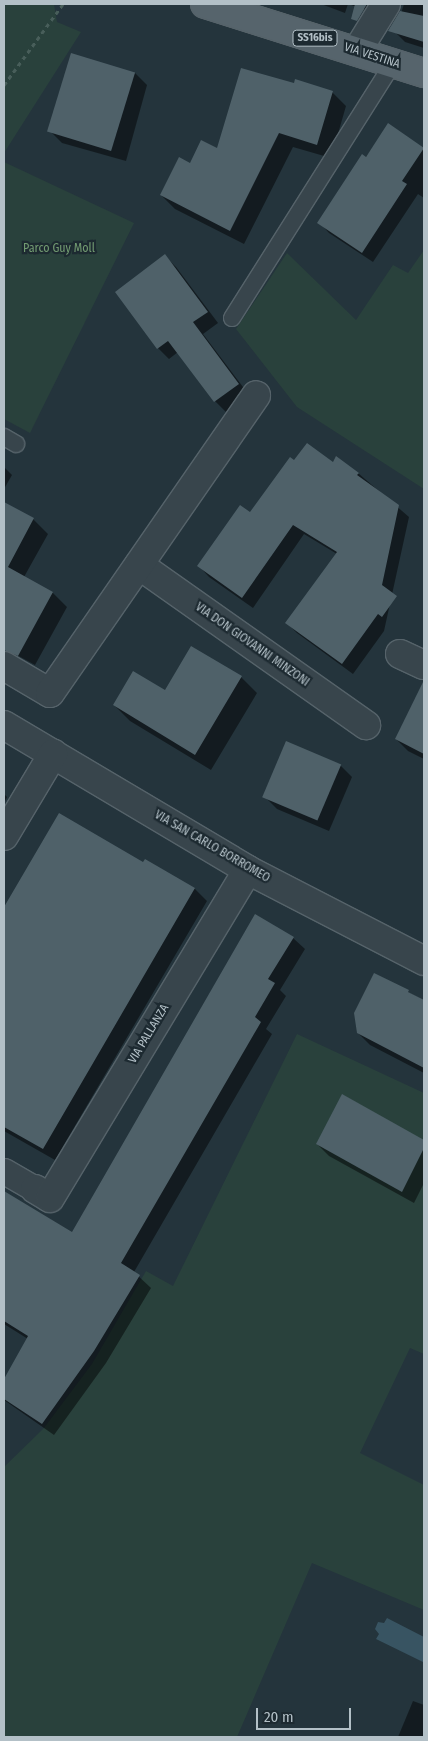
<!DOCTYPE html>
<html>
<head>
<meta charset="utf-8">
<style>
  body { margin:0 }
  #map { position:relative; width:428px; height:1741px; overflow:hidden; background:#24343c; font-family:"Fira Sans Condensed",sans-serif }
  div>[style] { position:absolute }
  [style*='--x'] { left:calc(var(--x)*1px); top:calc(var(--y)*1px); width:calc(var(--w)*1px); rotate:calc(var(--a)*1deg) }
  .green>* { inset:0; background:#29413c }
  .water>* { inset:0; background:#385462 }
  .shadow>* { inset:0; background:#0007 }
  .building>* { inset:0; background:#4f6169; transform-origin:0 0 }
  .path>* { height:3px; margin-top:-1.5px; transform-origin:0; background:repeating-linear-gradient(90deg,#485e5a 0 4px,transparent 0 8px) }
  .roads { filter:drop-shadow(1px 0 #56636a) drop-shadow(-1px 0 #56636a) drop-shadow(0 1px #56636a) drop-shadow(0 -1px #56636a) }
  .service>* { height:16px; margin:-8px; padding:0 8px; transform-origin:8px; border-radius:8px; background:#38454c }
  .pedestrian>* { height:25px; margin:-12.5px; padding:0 12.5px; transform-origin:12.5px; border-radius:12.5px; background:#38454c }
  .minor>* { height:28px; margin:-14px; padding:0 14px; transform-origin:14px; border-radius:14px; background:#38454c }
  .primary>* { height:28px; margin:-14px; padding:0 14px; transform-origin:14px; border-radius:14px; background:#56646c }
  span { translate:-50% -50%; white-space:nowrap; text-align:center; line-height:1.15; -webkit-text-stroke:4.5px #1d2a31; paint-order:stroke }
  .shield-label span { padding:1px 4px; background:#1d2a31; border:1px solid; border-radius:4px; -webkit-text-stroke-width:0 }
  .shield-label { font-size:11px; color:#b3c0c7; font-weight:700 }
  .street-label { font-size:12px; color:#b3c0c7 }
  .park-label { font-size:12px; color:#739c72 }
  .frame { position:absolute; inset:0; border:5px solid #b3c0c7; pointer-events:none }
  .scale { position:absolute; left:256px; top:1708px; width:95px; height:22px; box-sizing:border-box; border:2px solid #b3c0c7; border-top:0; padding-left:6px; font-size:15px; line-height:18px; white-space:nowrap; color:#b3c0c7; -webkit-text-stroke:4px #1d2a31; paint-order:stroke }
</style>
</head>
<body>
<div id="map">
  <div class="green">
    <div style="clip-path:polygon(4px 4px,54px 4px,57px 22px,81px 32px,4px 153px)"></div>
    <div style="clip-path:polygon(4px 162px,134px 223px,30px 433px,4px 419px)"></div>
    <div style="clip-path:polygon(424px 250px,424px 489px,297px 407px,236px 329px,287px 253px,356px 320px,393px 265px,408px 273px)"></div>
    <div style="clip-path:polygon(297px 1034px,424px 1093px,424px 1354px,410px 1348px,360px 1453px,424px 1485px,424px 1610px,312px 1563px,237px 1737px,4px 1737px,4px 1467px,44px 1428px,92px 1364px,146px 1271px,173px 1286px)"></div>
  </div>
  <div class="water">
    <div style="clip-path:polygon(387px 1618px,424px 1637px,423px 1662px,376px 1639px,379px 1634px,375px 1629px,378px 1622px,384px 1623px)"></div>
  </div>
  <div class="shadow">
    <div style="clip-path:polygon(321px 4px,348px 4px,345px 13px)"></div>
    <div style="clip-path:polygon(348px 4px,382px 4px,378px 14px)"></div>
    <div style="clip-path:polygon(404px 4px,424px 4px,424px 48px,405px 42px,395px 32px)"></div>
    <div style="clip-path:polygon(135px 73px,147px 85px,126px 161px,62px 143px,50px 131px)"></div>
    <div style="clip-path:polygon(294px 85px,332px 92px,346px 106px,331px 158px,293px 147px,244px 244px,175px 209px,161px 195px,190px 164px,218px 150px)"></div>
    <div style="clip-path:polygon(389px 125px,424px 150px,424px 198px,418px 194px,373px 262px,329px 233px,319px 222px)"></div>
    <div style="clip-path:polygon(165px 256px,176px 267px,218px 323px,203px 334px,249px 395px,226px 412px,215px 401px,178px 352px,169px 359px,158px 348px)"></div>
    <div style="clip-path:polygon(295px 462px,333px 463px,358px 473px,409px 517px,384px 631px,353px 674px,297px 633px,287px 623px,337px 554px,304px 534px,253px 608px,209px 577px,199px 566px,250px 514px)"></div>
    <div style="clip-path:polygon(4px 467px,12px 475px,4px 489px)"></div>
    <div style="clip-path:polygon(4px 503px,33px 519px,48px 534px,24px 577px,53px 593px,67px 607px,35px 665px,4px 648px)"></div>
    <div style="clip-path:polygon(192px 648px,241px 677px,257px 693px,211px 770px,130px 721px,114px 705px,165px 692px)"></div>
    <div style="clip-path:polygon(421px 690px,424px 692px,424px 759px,408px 751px,396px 739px)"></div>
    <div style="clip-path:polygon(340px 765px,352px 777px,329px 831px,277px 809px,265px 797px)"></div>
    <div style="clip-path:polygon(4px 794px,7px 797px,4px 803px)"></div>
    <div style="clip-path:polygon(59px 815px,143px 864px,145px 860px,195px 889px,207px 901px,55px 1160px,4px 1131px,4px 910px)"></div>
    <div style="clip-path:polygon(293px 938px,305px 949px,280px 990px,286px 996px,266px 1029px,272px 1034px,134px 1272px,151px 1288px,106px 1363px,54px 1435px,4px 1400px,4px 1381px,28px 1339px,4px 1324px,4px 1192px,73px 1234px)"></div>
    <div style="clip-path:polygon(374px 974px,424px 1001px,424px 1073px,370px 1045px,358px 1033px)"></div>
    <div style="clip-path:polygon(343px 1095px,424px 1141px,424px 1183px,414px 1203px,329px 1156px,317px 1144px)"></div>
    <div style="clip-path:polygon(413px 1701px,424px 1705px,424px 1737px,398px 1737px)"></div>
  </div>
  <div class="building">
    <div style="clip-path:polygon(355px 4px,367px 4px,357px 21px,351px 19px)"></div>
    <div style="clip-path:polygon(400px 11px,424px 16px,424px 42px,388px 31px)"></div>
    <div style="left:71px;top:53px;width:67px;height:82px;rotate:17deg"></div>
    <div style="clip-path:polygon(241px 68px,294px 83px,295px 79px,333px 91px,317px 145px,279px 133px,230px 231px,160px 195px,179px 157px,190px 163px,201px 140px,217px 148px)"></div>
    <div style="clip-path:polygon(388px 123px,424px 148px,402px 181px,407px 184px,362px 253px,317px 223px,362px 154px,366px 157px)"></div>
    <div style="clip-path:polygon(165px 254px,208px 312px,193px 322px,239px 384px,214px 402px,168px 341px,157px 349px,115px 292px)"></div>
    <div style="clip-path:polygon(307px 443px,333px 462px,336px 456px,359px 473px,357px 475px,399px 505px,382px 585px,397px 596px,382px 617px,378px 614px,342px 664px,285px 623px,337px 552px,293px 525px,242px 598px,197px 566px,240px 505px,250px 512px,290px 457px,294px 460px)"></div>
    <div style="clip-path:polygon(4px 502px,34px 518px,8px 567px,53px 592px,18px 656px,4px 650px)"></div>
    <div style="clip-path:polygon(191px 646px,242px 676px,195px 755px,113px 705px,133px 671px,165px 690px)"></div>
    <div style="clip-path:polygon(424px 680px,424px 754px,395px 739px)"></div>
    <div style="left:286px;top:741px;width:60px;height:61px;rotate:23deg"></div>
    <div style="clip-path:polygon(59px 813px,143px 862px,145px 859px,195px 888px,43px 1149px,4px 1127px,4px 907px)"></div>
    <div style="clip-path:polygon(255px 914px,294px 937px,268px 979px,275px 983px,255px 1017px,261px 1022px,121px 1263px,140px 1275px,94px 1351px,42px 1424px,4px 1399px,4px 1379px,28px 1336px,4px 1321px,4px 1191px,72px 1232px)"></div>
    <div style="clip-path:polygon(374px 973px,409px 990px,408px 992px,424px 1000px,424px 1068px,357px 1033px,354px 1013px)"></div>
    <div style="clip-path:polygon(342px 1094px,424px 1140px,424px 1148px,402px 1192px,316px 1144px)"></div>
  </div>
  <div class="path">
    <div style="--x:4;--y:85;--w:100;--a:-53.9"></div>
  </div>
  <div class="roads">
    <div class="service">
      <div style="--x:232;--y:318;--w:302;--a:-57.7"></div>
      <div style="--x:4;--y:437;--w:14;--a:30"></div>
    </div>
    <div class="pedestrian">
      <div style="--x:4;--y:1171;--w:36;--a:30"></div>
    </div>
    <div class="minor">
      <div style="--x:357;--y:51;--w:55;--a:-58.3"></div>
      <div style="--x:139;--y:565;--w:278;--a:35.2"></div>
      <div style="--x:400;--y:654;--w:26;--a:25"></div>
      <div style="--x:4;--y:666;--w:53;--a:30.4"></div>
      <div style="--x:50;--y:693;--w:362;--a:-55.3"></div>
      <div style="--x:4;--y:725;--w:284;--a:30.7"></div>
      <div style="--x:248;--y:870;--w:198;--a:27.3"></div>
      <div style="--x:4;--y:836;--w:96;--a:-59.1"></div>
      <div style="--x:35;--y:1189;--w:17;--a:31"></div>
      <div style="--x:50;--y:1198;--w:383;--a:-58.9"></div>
    </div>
    <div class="primary">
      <div style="--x:205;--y:4;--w:230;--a:17.5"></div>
    </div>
  </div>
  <div class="shield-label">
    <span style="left:315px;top:38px">SS16bis</span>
  </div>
  <div class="street-label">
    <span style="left:372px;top:56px;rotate:18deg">VIA VESTINA</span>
    <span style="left:252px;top:645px;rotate:35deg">VIA DON GIOVANNI MINZONI</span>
    <span style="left:212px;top:847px;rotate:30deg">VIA SAN CARLO BORROMEO</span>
    <span style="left:149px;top:1034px;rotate:-59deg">VIA PALLANZA</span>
  </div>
  <div class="park-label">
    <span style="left:59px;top:249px">Parco Guy Moll</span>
  </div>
  <div class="frame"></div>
  <div class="scale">20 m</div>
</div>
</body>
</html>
